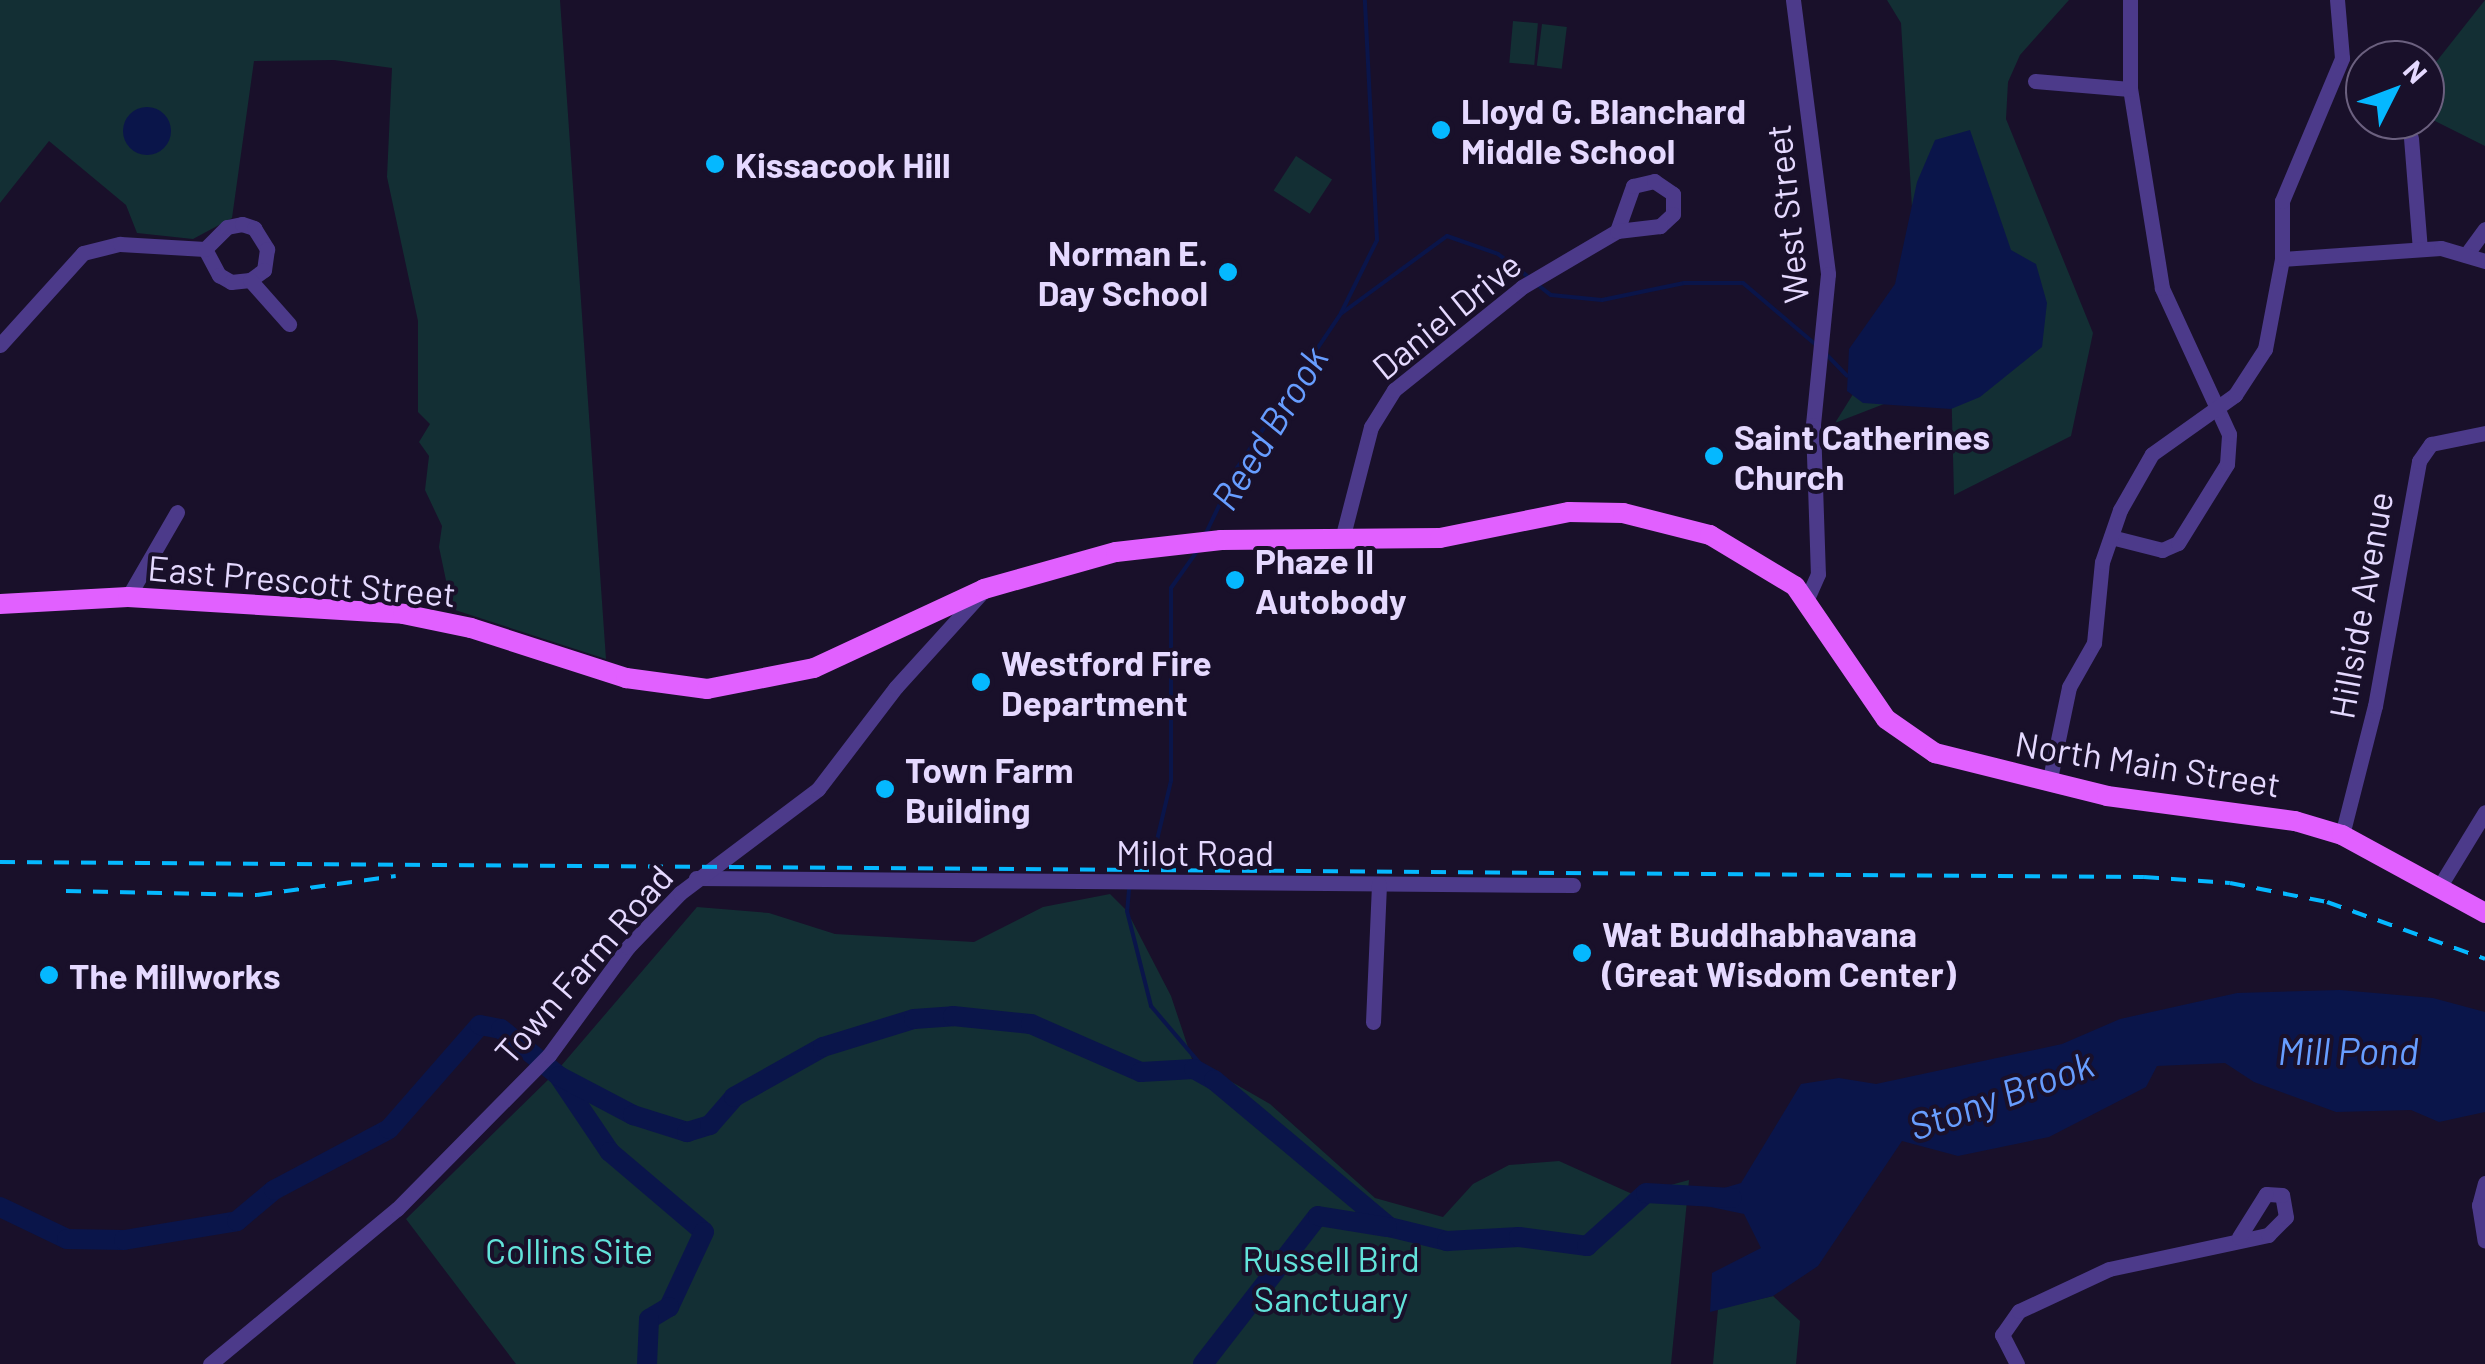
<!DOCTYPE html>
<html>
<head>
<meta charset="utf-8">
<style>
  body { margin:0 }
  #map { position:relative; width:2485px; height:1364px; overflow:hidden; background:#19102a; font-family:Barlow,sans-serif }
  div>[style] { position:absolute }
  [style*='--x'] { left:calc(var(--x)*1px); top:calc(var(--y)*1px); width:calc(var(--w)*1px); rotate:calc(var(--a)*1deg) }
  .green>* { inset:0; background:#132f34; transform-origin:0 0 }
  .water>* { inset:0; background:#0a154a }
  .round { border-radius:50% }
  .stream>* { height:4px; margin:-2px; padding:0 2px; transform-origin:2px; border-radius:2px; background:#0a154a }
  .river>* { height:20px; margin:-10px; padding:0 10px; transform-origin:10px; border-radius:10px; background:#0a154a }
  .minor>* { height:15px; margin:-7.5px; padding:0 7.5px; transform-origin:7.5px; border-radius:7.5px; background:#4c3a8a }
  .major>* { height:20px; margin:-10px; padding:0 10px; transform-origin:10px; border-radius:10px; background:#e160ff }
  .rail>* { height:4px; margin-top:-2px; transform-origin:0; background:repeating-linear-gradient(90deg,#05b8ff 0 15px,transparent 0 27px) }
  .dots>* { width:28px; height:28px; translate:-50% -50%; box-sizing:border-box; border:5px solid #19102a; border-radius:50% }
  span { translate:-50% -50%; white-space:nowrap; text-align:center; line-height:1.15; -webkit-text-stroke:8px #19102a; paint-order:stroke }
  .poi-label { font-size:35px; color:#e5d9ff; font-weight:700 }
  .left { translate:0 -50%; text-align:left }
  .right { translate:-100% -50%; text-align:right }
  .street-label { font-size:35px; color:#e5d9ff }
  .park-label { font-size:35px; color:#62e3da }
  .water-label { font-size:38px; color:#679dff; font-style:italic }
  .north { position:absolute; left:2345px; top:40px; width:100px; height:100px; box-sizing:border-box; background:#19102a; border:2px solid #6b607f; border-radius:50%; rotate:48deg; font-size:28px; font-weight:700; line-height:40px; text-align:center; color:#e5d9ff }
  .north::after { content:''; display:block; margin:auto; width:35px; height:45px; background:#05b8ff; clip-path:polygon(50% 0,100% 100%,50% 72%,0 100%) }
</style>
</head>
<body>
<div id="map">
  <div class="green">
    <div style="clip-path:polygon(0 0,560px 0,606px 659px,452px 609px,439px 547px,442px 526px,425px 490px,429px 456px,419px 442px,430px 424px,418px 412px,418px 321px,387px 177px,392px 68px,334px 60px,254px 61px,232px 218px,193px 239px,137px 233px,126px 205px,49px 141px,0 203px)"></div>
    <div style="clip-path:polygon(1887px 0,2069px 0,2020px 55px,2008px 82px,2006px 119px,2093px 333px,2071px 436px,1954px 495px,1951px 378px,1835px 423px,1917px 292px,1901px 23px)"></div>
    <div style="clip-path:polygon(2485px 0,2485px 146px,2425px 116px,2425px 76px)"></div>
    <div style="left:1513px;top:21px;width:25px;height:42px;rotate:5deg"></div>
    <div style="left:1542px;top:24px;width:25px;height:42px;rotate:7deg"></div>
    <div style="left:1296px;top:156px;width:43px;height:41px;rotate:33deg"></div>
    <div style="clip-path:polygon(1110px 894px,1127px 911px,1171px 996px,1192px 1059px,1270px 1104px,1375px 1198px,1443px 1217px,1473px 1184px,1509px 1165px,1559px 1161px,1650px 1202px,1667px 1186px,1689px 1180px,1671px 1364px,516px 1364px,406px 1219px,555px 1073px,697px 907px,769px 913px,835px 934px,974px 942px,1043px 907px)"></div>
    <div style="clip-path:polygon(1773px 1296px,1800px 1321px,1796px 1364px,1713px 1364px,1718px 1309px)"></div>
  </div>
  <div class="water">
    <div class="round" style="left:123px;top:107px;width:48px;height:48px"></div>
    <div style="clip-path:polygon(1970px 130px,2011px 250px,2036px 264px,2047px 303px,2042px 347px,1980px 397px,1951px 409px,1863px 403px,1847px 391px,1849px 349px,1895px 284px,1917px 182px,1935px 140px)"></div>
    <div style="clip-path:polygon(2340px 990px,2433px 998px,2485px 1012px,2485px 1112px,2439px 1122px,2411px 1110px,2336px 1112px,2254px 1082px,2225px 1063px,2157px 1066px,2146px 1087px,2049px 1137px,1958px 1156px,1902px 1141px,1818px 1266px,1773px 1296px,1710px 1312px,1712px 1273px,1761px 1248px,1744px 1214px,1706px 1206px,1707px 1193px,1741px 1183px,1801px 1084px,1839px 1078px,1876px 1084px,2062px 1044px,2120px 1019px,2237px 993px)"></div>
  </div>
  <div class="stream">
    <div style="--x:1538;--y:285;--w:16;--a:38"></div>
    <div style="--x:1551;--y:295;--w:51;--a:5.6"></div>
    <div style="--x:1602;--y:300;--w:84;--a:-11.7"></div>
    <div style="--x:1684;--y:283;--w:59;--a:0"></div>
    <div style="--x:1743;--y:283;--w:94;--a:40.3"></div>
    <div style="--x:1342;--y:313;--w:130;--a:-36.3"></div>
    <div style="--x:1447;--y:236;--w:54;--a:19.4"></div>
    <div style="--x:1498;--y:254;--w:36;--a:37"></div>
    <div style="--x:1826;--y:354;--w:30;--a:46"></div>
    <div style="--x:1206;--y:533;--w:72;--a:-64.5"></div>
    <div style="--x:1237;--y:468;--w:187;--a:-56.1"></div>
    <div style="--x:1341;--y:313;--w:81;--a:-63.7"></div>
    <div style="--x:1377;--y:240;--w:240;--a:-92.9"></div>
    <div style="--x:1153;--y:857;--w:78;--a:-76.7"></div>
    <div style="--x:1171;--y:781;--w:193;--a:-90"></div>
    <div style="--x:1171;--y:588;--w:47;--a:-54.6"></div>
    <div style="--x:1129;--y:890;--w:21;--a:95"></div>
    <div style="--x:1127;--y:911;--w:98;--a:75.8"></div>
    <div style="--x:1151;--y:1006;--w:97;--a:49.6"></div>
  </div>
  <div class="river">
    <div style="--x:560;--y:1078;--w:89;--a:56"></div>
    <div style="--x:610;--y:1152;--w:123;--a:40.4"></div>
    <div style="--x:704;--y:1232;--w:83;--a:115"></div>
    <div style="--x:669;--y:1307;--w:23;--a:149"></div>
    <div style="--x:649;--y:1319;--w:45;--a:92.5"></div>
    <div style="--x:0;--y:1207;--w:74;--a:25.5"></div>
    <div style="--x:67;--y:1239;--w:57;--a:1"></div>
    <div style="--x:124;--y:1240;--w:115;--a:-9.5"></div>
    <div style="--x:237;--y:1221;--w:48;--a:-40"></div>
    <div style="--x:274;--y:1190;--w:130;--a:-27.9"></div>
    <div style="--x:389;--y:1129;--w:138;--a:-48.8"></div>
    <div style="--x:480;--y:1025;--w:21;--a:11"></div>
    <div style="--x:501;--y:1029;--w:75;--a:39"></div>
    <div style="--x:559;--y:1076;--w:84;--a:27.8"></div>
    <div style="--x:633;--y:1115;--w:57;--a:17.5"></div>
    <div style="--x:687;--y:1132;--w:24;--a:-17"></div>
    <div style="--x:710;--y:1125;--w:37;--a:-49"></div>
    <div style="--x:734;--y:1097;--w:102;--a:-29.3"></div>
    <div style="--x:823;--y:1047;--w:95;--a:-17.1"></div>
    <div style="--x:914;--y:1019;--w:39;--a:-4"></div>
    <div style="--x:953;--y:1016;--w:78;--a:5.9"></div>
    <div style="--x:1031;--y:1024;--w:120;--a:23.6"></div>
    <div style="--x:1141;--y:1072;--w:53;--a:-3.2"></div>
    <div style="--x:1194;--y:1069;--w:23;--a:29"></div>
    <div style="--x:1214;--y:1080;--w:229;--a:40"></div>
    <div style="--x:1389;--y:1227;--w:60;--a:13.6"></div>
    <div style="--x:1447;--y:1241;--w:72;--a:-3.2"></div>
    <div style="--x:1519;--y:1237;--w:69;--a:7.5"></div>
    <div style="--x:1587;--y:1246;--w:79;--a:-41.9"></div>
    <div style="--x:1646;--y:1193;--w:86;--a:3.3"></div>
    <div style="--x:1203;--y:1364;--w:187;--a:-52.2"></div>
    <div style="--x:1318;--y:1216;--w:70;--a:9.1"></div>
  </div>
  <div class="minor">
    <div style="--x:1793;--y:0;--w:276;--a:82.7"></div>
    <div style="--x:1828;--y:274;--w:152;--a:95.7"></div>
    <div style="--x:1813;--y:425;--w:149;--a:88.1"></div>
    <div style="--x:1818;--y:574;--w:27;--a:114"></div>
    <div style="--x:2035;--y:81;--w:95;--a:4.8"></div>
    <div style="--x:2411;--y:138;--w:111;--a:85.4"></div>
    <div style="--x:205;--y:249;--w:30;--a:62"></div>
    <div style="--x:219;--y:275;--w:14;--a:30"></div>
    <div style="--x:231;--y:282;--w:19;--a:-6"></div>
    <div style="--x:2466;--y:255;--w:32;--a:-54"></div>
    <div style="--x:2282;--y:259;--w:159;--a:-4"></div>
    <div style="--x:2441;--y:248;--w:46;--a:16.5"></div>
    <div style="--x:0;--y:345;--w:124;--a:-47.9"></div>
    <div style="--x:83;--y:253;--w:38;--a:-14"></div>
    <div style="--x:120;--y:244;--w:85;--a:3.4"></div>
    <div style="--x:205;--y:249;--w:31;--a:-45"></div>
    <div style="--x:227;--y:227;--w:15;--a:-11"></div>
    <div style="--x:242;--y:224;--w:13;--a:18"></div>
    <div style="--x:254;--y:228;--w:25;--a:58"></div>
    <div style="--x:267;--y:249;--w:21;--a:98"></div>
    <div style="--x:264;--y:270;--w:17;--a:144"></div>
    <div style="--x:250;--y:280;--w:59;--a:48.4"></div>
    <div style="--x:2111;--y:537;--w:53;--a:14.3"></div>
    <div style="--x:2162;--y:550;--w:17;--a:-24"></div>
    <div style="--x:2178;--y:543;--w:93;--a:-58.2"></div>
    <div style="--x:2227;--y:464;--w:30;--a:-86"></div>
    <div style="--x:2229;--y:434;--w:161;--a:-114.7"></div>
    <div style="--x:2162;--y:288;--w:202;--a:-99.1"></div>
    <div style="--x:2130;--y:89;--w:89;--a:-90"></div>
    <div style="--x:1342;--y:539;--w:116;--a:-75.5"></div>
    <div style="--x:1371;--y:427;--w:44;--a:-58.1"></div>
    <div style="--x:1394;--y:390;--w:164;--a:-38.8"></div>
    <div style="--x:1522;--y:287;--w:110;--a:-30.5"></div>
    <div style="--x:1617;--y:231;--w:48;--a:-70.4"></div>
    <div style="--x:1633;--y:186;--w:22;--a:-13"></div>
    <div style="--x:1654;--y:181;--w:23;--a:34"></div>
    <div style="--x:1673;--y:194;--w:20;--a:90"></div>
    <div style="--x:1673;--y:214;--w:18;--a:137"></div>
    <div style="--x:1660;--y:226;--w:43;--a:173.4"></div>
    <div style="--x:128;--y:597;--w:98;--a:-60"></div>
    <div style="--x:2049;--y:783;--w:98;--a:-78.2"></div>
    <div style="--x:2069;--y:687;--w:51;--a:-60.4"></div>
    <div style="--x:2094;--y:643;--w:81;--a:-84.4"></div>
    <div style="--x:2102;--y:562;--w:55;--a:-70.9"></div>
    <div style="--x:2120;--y:510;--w:64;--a:-60.3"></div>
    <div style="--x:2152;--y:454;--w:102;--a:-35.4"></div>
    <div style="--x:2235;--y:395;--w:55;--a:-56.9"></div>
    <div style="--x:2265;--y:349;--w:92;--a:-79.3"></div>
    <div style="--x:2282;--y:259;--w:58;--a:-90"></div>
    <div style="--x:2282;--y:201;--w:155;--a:-67.2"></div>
    <div style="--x:2342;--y:58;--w:58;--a:-94.9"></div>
    <div style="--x:2342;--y:835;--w:133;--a:-75.7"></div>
    <div style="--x:2375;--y:706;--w:249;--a:-79.8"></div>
    <div style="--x:2419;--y:461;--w:21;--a:-55"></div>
    <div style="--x:2431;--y:444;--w:55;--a:-11.5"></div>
    <div style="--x:696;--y:878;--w:877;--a:0.46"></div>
    <div style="--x:2441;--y:884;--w:84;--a:-58.6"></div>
    <div style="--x:1373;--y:1022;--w:138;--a:-87.5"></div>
    <div style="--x:2485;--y:1183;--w:23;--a:105"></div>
    <div style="--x:2479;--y:1205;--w:36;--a:81"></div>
    <div style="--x:210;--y:1364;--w:243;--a:-39.7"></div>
    <div style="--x:397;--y:1209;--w:216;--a:-45.4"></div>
    <div style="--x:549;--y:1055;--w:134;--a:-53.8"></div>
    <div style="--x:628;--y:947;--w:75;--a:-46.1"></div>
    <div style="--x:680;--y:893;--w:173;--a:-37"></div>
    <div style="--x:818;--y:789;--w:128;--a:-52.6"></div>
    <div style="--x:896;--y:687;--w:128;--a:-47.8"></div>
    <div style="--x:2017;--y:1364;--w:33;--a:-117"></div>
    <div style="--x:2002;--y:1335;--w:29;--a:-55"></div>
    <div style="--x:2019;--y:1311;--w:99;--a:-25"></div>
    <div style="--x:2109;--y:1269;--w:163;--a:-12.1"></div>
    <div style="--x:2268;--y:1235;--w:25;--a:-45"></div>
    <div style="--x:2286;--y:1217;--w:22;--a:-100"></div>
    <div style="--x:2282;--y:1195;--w:16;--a:-176"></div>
    <div style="--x:2266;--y:1194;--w:51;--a:122.1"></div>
  </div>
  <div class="major">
    <div style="--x:0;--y:604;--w:128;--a:-3.1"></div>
    <div style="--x:128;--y:597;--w:276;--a:3.5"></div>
    <div style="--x:403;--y:614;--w:69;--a:11.6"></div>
    <div style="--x:471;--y:628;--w:163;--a:17.9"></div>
    <div style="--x:626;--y:678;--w:82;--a:7.7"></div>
    <div style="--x:707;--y:689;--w:109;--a:-11.1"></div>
    <div style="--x:814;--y:668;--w:187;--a:-24.9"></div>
    <div style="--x:984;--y:589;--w:137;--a:-15.7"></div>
    <div style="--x:1116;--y:552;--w:106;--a:-6.5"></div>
    <div style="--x:1221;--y:540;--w:219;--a:-0.5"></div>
    <div style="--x:1440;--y:538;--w:132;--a:-11.4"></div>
    <div style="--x:1569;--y:512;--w:54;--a:1.1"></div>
    <div style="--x:1623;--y:513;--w:90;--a:14.2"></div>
    <div style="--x:1710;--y:535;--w:99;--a:31"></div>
    <div style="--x:1795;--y:586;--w:161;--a:55.6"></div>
    <div style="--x:1886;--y:719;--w:60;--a:34.8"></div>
    <div style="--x:1935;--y:753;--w:177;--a:14"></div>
    <div style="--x:2107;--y:796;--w:190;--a:7.6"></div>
    <div style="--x:2295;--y:821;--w:49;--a:16.6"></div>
    <div style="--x:2342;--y:835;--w:163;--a:28.6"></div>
  </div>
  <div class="rail">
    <div style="--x:0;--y:862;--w:2144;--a:0.4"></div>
    <div style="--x:2144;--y:877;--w:86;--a:4"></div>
    <div style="--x:2230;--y:883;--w:99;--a:11.1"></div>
    <div style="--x:2327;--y:902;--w:168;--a:19.8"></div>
    <div style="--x:66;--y:891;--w:191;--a:1.2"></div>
    <div style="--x:257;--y:895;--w:140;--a:-7.8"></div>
  </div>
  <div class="dots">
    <div style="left:1441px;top:130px;background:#05b8ff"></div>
    <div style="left:715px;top:164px;background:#05b8ff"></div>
    <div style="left:1228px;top:272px;background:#05b8ff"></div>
    <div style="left:1714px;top:456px;background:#05b8ff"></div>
    <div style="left:1235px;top:580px;background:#05b8ff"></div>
    <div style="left:981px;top:682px;background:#05b8ff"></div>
    <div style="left:885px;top:789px;background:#05b8ff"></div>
    <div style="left:1582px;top:953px;background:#05b8ff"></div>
    <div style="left:49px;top:975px;background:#05b8ff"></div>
  </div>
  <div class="poi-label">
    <span class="left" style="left:1461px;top:130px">Lloyd G. Blanchard<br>Middle School</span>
    <span class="left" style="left:735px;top:164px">Kissacook Hill</span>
    <span class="right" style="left:1208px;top:272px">Norman E.<br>Day School</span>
    <span class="left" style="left:1734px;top:456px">Saint Catherines<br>Church</span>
    <span class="left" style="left:1255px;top:580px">Phaze II<br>Autobody</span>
    <span class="left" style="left:1001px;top:682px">Westford Fire<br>Department</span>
    <span class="left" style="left:905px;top:789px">Town Farm<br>Building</span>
    <span class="left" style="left:1602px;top:953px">Wat Buddhabhavana<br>(Great Wisdom Center)</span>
    <span class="left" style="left:69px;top:975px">The Millworks</span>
  </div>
  <div class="street-label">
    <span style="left:1786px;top:214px;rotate:-96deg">West Street</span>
    <span style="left:1446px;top:315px;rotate:-39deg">Daniel Drive</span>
    <span style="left:302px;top:580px;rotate:5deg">East Prescott Street</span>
    <span style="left:2360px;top:605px;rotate:-80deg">Hillside Avenue</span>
    <span style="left:2148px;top:763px;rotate:9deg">North Main Street</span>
    <span style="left:1195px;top:852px">Milot Road</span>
    <span style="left:583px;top:964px;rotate:-49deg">Town Farm Road</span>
  </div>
  <div class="park-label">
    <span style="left:569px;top:1250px">Collins Site</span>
    <span style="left:1331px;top:1278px">Russell Bird<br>Sanctuary</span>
  </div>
  <div class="water-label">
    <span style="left:1269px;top:428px;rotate:-58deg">Reed Brook</span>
    <span style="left:2348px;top:1051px">Mill Pond</span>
    <span style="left:2001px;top:1095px;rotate:-20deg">Stony Brook</span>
  </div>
  <div class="north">N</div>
</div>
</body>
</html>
